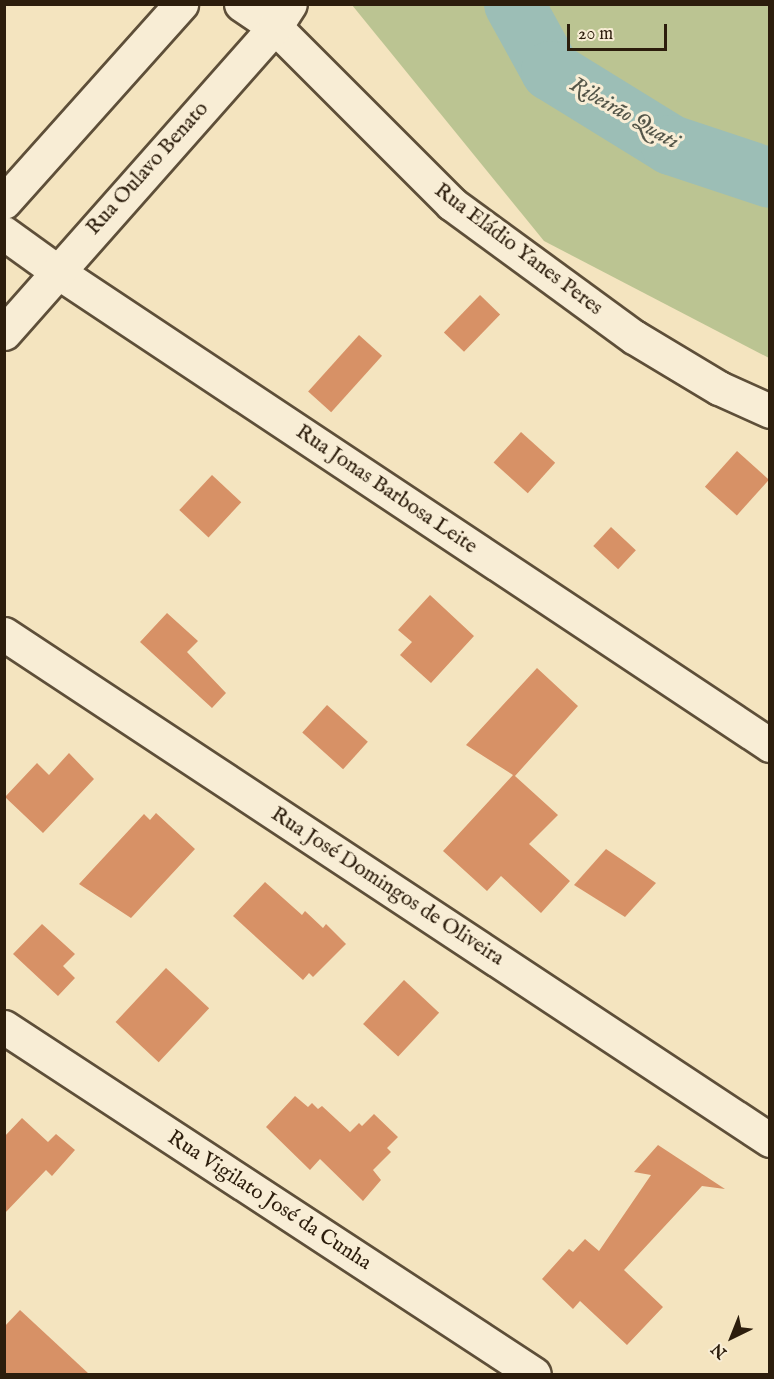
<!DOCTYPE html>
<html>
<head>
<meta charset="utf-8">
<style>
  body { margin:0 }
  #map { position:relative; width:774px; height:1379px; overflow:hidden; background:#f4e4bf; font-family:"IM FELL English",serif }
  div>[style] { position:absolute }
  [style*='--x'] { left:calc(var(--x)*1px); top:calc(var(--y)*1px); width:calc(var(--w)*1px); rotate:calc(var(--a)*1deg) }
  .green>* { inset:0; background:#bbc492 }
  .river>* { height:60px; margin:-30px; padding:0 30px; transform-origin:30px; border-radius:30px; background:#9cbeb6 }
  .building>* { inset:0; background:#d79166; transform-origin:0 0 }
  .roads { filter:drop-shadow(2px 0 #5e4f39) drop-shadow(-2px 0 #5e4f39) drop-shadow(0 2px #5e4f39) drop-shadow(0 -2px #5e4f39) }
  .minor>* { height:33px; margin:-16.5px; padding:0 16.5px; transform-origin:16.5px; border-radius:16.5px; background:#f8edd5 }
  span { translate:-50% -50%; white-space:nowrap; text-align:center; line-height:1.15; -webkit-text-stroke:6px #f8edd5; paint-order:stroke }
  .street-label { font-size:21px; color:#2c1d0c }
  .water-label { font-size:22px; color:#535548; font-style:italic }
  .frame { position:absolute; inset:0; border:6px solid #2c1d0c; pointer-events:none }
  .north { position:absolute; left:702px; top:1307px; width:60px; height:60px; -webkit-text-stroke:4px #f8edd5; paint-order:stroke; rotate:223deg; font-size:16px; font-weight:700; line-height:24px; text-align:center; color:#2c1d0c }
  .north::after { content:''; display:block; margin:auto; width:21px; height:27px; background:#2c1d0c; clip-path:polygon(50% 0,100% 100%,50% 72%,0 100%) }
  .scale { position:absolute; left:567px; top:24px; width:100px; height:27px; box-sizing:border-box; border:3px solid #2c1d0c; border-top:0; padding-left:8px; font-size:18px; line-height:21px; white-space:nowrap; color:#2c1d0c; -webkit-text-stroke:4px #f8edd5; paint-order:stroke }
</style>
</head>
<body>
<div id="map">
  <div class="green">
    <div style="clip-path:polygon(352px 5px,769px 5px,769px 358px,544px 241px)"></div>
  </div>
  <div class="river">
    <div style="--x:514;--y:4;--w:77;--a:61.1"></div>
    <div style="--x:551;--y:71;--w:141;--a:31.7"></div>
    <div style="--x:671;--y:145;--w:104;--a:18.4"></div>
  </div>
  <div class="building">
    <div style="left:480px;top:295px;width:28px;height:52px;rotate:44deg"></div>
    <div style="left:359px;top:335px;width:31px;height:76px;rotate:42deg"></div>
    <div style="left:521px;top:432px;width:46px;height:41px;rotate:42deg"></div>
    <div style="left:737px;top:451px;width:43px;height:48px;rotate:42deg"></div>
    <div style="left:212px;top:475px;width:40px;height:48px;rotate:43deg"></div>
    <div style="left:611px;top:527px;width:34px;height:26px;rotate:43deg"></div>
    <div style="clip-path:polygon(430px 595px,474px 636px,431px 683px,400px 655px,412px 642px,398px 630px)"></div>
    <div style="clip-path:polygon(167px 613px,198px 641px,187px 652px,226px 693px,212px 708px,140px 642px)"></div>
    <div style="clip-path:polygon(537px 668px,578px 706px,515px 776px,558px 815px,529px 844px,570px 881px,541px 913px,501px 876px,487px 891px,443px 851px,513px 775px,466px 745px)"></div>
    <div style="left:327px;top:705px;width:55px;height:37px;rotate:42deg"></div>
    <div style="clip-path:polygon(69px 753px,94px 779px,43px 833px,5px 797px,37px 763px,49px 775px)"></div>
    <div style="clip-path:polygon(156px 813px,195px 849px,131px 918px,79px 884px,144px 814px,150px 820px)"></div>
    <div style="clip-path:polygon(606px 849px,656px 883px,625px 917px,574px 885px)"></div>
    <div style="clip-path:polygon(265px 882px,302px 915px,305px 911px,323px 928px,326px 924px,346px 944px,313px 977px,309px 973px,303px 980px,233px 916px)"></div>
    <div style="clip-path:polygon(42px 924px,75px 954px,63px 966px,75px 978px,58px 996px,13px 954px)"></div>
    <div style="left:166px;top:968px;width:59px;height:74px;rotate:43deg"></div>
    <div style="left:404px;top:980px;width:48px;height:60px;rotate:43deg"></div>
    <div style="clip-path:polygon(295px 1096px,308px 1107px,312px 1103px,318px 1109px,322px 1106px,350px 1132px,359px 1123px,362px 1126px,374px 1114px,398px 1137px,387px 1148px,391px 1152px,373px 1170px,381px 1180px,363px 1201px,320px 1159px,310px 1170px,266px 1127px)"></div>
    <div style="clip-path:polygon(22px 1118px,48px 1142px,56px 1134px,75px 1150px,52px 1176px,46px 1170px,4px 1214px,4px 1137px)"></div>
    <div style="clip-path:polygon(658px 1145px,725px 1189px,702px 1186px,624px 1270px,663px 1307px,627px 1345px,580px 1301px,573px 1309px,542px 1279px,569px 1249px,573px 1252px,585px 1239px,599px 1251px,651px 1175px,634px 1172px)"></div>
    <div style="clip-path:polygon(20px 1310px,89px 1374px,4px 1374px,4px 1327px)"></div>
  </div>
  <div class="roads">
    <div class="minor">
      <div style="--x:241;--y:4;--w:41;--a:34.1"></div>
      <div style="--x:275;--y:27;--w:250;--a:45"></div>
      <div style="--x:452;--y:204;--w:225;--a:36.2"></div>
      <div style="--x:634;--y:337;--w:99;--a:31"></div>
      <div style="--x:719;--y:388;--w:56;--a:24.3"></div>
      <div style="--x:4;--y:202;--w:266;--a:-48.2"></div>
      <div style="--x:4;--y:233;--w:67;--a:35.8"></div>
      <div style="--x:58;--y:272;--w:855;--a:33.6"></div>
      <div style="--x:4;--y:333;--w:409;--a:-48.5"></div>
      <div style="--x:275;--y:27;--w:27;--a:-57"></div>
      <div style="--x:4;--y:634;--w:918;--a:33.45"></div>
      <div style="--x:4;--y:1027;--w:633;--a:33.21"></div>
    </div>
  </div>
  <div class="street-label">
    <span style="left:148px;top:169px;rotate:-48deg">Rua Oulavo Benato</span>
    <span style="left:518px;top:250px;rotate:37deg">Rua Eládio Yanes Peres</span>
    <span style="left:386px;top:490px;rotate:34deg">Rua Jonas Barbosa Leite</span>
    <span style="left:387px;top:887px;rotate:33deg">Rua José Domingos de Oliveira</span>
    <span style="left:269px;top:1201px;rotate:33deg">Rua Vigilato José da Cunha</span>
  </div>
  <div class="water-label">
    <span style="left:624px;top:114px;rotate:30deg">Ribeirão Quati</span>
  </div>
  <div class="frame"></div>
  <div class="north">N</div>
  <div class="scale">20 m</div>
</div>
</body>
</html>
